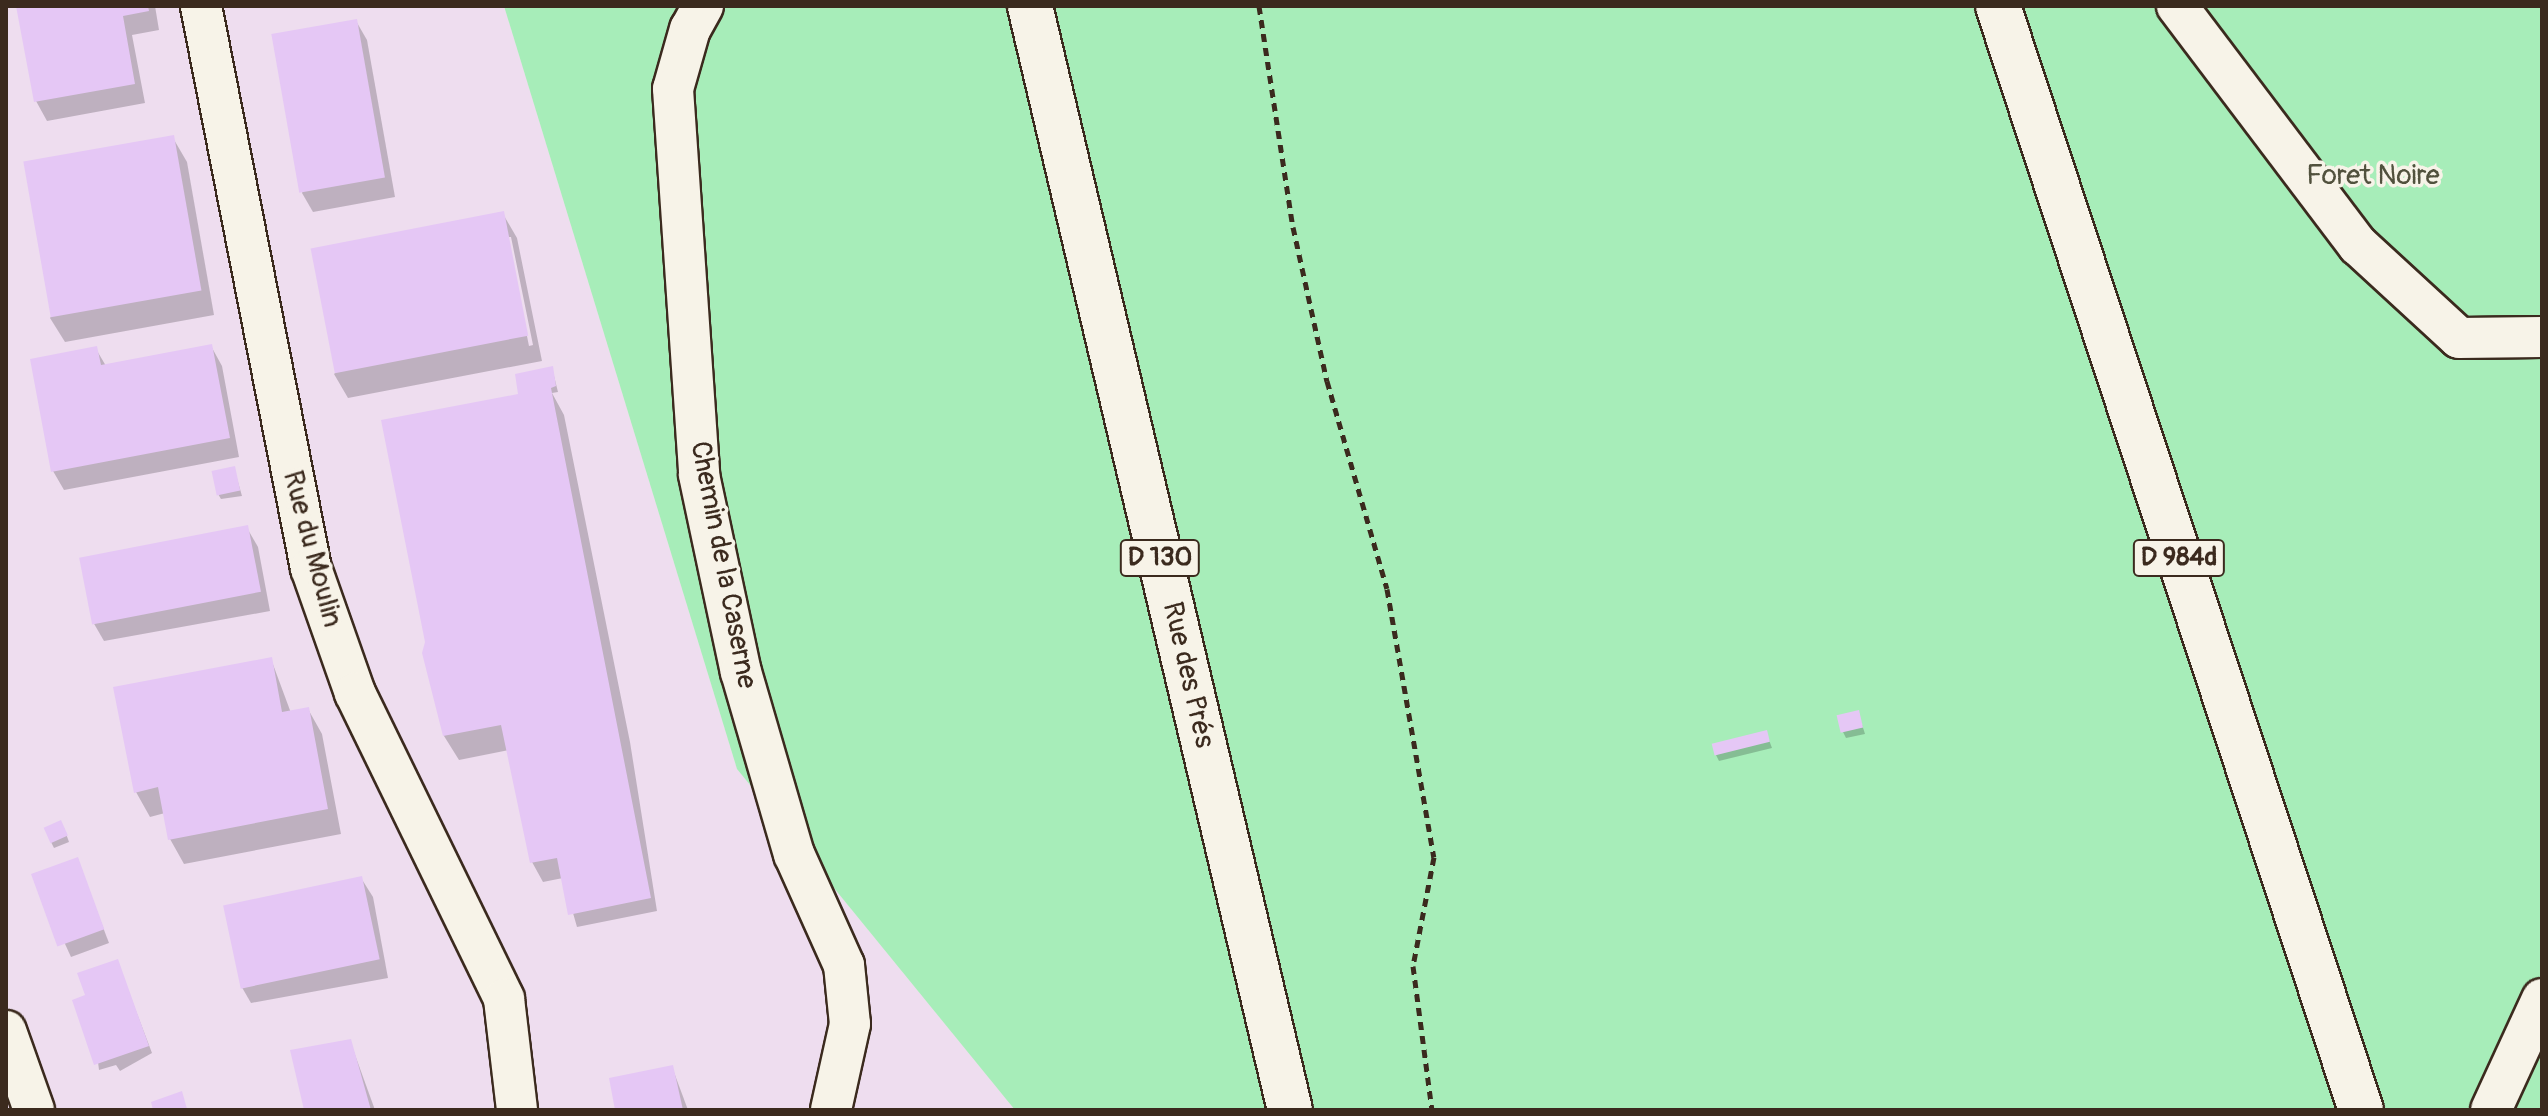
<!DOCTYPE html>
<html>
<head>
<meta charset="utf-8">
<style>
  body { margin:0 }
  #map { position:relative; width:2548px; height:1116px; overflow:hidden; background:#f2e6ec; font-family:Pangolin,sans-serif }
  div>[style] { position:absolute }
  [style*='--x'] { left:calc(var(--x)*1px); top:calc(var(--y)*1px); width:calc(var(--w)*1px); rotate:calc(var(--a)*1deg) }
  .built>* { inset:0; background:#eeddef }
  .green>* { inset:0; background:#a7edb9 }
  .shadow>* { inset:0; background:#0003 }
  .building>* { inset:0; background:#e5c7f5; transform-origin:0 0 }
  .path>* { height:5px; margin-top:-2.5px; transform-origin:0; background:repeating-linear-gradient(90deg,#3b2a1e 0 8px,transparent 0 14px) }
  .roads { filter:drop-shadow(2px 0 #3b2a1e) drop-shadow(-2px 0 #3b2a1e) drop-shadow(0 2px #3b2a1e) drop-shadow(0 -2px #3b2a1e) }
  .minor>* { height:40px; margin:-20px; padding:0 20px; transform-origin:20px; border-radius:20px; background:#f7f3e8 }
  .primary>* { height:44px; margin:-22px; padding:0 22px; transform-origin:22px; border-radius:22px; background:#f7f3e8 }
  span { translate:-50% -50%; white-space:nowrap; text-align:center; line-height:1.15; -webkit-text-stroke:7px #f7f3e8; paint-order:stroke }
  .shield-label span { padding:2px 6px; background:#f7f3e8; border:2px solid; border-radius:6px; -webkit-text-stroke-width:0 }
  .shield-label { font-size:26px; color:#3b2a1e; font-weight:700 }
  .park-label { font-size:28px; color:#51513d }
  .street-label { font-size:28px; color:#3b2a1e }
  .frame { position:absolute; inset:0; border:8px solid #3b2a1e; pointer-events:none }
</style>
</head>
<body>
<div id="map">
  <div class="built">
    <div style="clip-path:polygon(6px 6px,504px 6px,737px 769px,1015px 1110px,6px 1110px)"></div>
  </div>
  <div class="green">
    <div style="clip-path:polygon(504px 6px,2542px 6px,2542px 1110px,1015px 1110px,737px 769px)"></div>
  </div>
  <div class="shadow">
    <div style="clip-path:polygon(18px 6px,155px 6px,159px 30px,132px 35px,145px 103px,47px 121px,36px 101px)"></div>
    <div style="clip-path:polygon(356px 21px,367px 40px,395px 197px,313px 212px,302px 193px)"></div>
    <div style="clip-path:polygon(173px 138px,187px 162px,214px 315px,65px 342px,50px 318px)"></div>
    <div style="clip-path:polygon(evenodd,503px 214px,517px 238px,542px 361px,348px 398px,334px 374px,503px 214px,507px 237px,511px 237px,533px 345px,529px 346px,507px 237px)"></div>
    <div style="clip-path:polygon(211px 346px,222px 366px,239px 457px,64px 490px,53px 471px,96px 349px,106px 366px)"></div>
    <div style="clip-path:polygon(552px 368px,558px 392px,552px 393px,564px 415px,630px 742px,657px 911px,577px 927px,563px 878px,543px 882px,532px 862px,509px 750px,459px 760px,444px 736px,521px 395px)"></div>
    <div style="clip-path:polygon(234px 468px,242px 496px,221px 499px,218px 494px)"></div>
    <div style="clip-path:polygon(247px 528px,258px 547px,270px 611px,104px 641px,93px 622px)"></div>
    <div style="clip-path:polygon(271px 659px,291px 713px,308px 709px,322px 734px,341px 834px,184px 864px,170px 839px,165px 813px,150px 817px,136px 792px)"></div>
    <div style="clip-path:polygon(1858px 712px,1865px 734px,1846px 738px,1843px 732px)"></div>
    <div style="clip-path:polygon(1766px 732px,1772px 748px,1719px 761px,1716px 755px)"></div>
    <div style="clip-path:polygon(64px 828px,69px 842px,54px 848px,51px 842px)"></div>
    <div style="clip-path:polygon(77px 859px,109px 943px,71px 957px,33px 874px)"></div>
    <div style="clip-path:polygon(361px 878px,373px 897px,388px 978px,251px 1003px,240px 984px)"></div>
    <div style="clip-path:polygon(117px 961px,152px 1053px,120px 1071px,116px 1065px,99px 1070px,92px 1015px)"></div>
    <div style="clip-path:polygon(350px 1041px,375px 1110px,305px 1110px)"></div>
    <div style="clip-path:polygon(672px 1067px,688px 1110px,617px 1110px)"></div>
  </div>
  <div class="building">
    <div style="clip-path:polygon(16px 6px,148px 6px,149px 11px,123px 16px,135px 84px,34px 102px)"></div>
    <div style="left:357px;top:19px;width:161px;height:87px;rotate:80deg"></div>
    <div style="left:174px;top:135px;width:158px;height:153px;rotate:80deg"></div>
    <div style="left:504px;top:211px;width:127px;height:197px;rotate:79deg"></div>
    <div style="clip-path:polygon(212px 344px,230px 438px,51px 472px,30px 359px,97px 346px,101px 365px)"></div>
    <div style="clip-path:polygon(553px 366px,556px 386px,551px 388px,651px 898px,568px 915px,557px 858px,530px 863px,501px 725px,443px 736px,422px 653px,425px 642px,381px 420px,518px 394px,515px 374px)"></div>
    <div style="left:235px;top:466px;width:25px;height:24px;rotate:78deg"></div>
    <div style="left:248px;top:525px;width:68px;height:172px;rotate:79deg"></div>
    <div style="clip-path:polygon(272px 657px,282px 712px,309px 707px,328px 809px,168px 840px,158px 787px,134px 793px,113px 687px)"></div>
    <div style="left:1859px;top:710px;width:18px;height:23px;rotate:77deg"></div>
    <div style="left:1767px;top:730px;width:12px;height:57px;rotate:76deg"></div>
    <div style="left:61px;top:820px;width:17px;height:19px;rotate:66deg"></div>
    <div style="left:78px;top:857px;width:77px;height:50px;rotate:70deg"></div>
    <div style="left:362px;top:876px;width:85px;height:142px;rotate:78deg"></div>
    <div style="clip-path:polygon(118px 959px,149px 1046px,94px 1065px,72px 1000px,85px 995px,77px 973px)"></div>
    <div style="clip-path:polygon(351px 1039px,371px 1110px,304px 1110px,290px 1050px)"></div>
    <div style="clip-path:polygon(673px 1065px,683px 1110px,615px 1110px,609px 1078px)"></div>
    <div style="clip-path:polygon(182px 1091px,187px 1109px,153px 1110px,151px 1102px)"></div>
  </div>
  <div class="path">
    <div style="--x:1259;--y:6;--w:224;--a:81.3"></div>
    <div style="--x:1293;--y:227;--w:158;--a:77.6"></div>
    <div style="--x:1327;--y:381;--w:216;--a:73.9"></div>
    <div style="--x:1387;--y:589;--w:272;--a:80.1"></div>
    <div style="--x:1434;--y:857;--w:111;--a:100.9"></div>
    <div style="--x:1413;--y:966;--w:145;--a:82.5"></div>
  </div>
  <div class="roads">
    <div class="minor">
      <div style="--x:201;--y:6;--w:573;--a:78.93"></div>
      <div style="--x:311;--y:568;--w:133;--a:70.6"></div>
      <div style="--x:355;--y:693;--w:340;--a:64"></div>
      <div style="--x:504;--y:999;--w:112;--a:83.3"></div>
      <div style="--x:703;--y:6;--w:26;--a:119"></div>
      <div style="--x:690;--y:29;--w:62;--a:105.8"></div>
      <div style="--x:673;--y:89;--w:387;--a:86.1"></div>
      <div style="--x:699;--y:475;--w:201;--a:78"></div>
      <div style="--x:741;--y:672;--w:190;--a:73.8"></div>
      <div style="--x:794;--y:854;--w:122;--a:65.8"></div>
      <div style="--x:844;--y:965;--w:59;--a:84.2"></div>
      <div style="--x:850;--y:1024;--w:88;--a:102.5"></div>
      <div style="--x:2177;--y:6;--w:300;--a:52.9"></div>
      <div style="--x:2358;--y:245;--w:137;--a:42.6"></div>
      <div style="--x:2459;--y:338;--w:83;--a:-0.7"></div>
      <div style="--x:6;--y:1031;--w:84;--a:70.5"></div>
      <div style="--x:2491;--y:1110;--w:122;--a:-65.3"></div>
    </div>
    <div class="primary">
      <div style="--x:1030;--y:6;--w:1134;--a:76.75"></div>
      <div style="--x:1998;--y:6;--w:1162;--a:71.8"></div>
    </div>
  </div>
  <div class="shield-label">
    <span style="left:1160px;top:558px">D 130</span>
    <span style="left:2179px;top:558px">D 984d</span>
  </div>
  <div class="park-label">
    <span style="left:2373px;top:176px">Foret Noire</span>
  </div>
  <div class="street-label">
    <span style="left:312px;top:549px;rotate:75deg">Rue du Moulin</span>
    <span style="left:723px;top:565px;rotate:79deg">Chemin de la Caserne</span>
    <span style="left:1188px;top:675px;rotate:77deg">Rue des Prés</span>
  </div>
  <div class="frame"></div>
</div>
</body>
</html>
